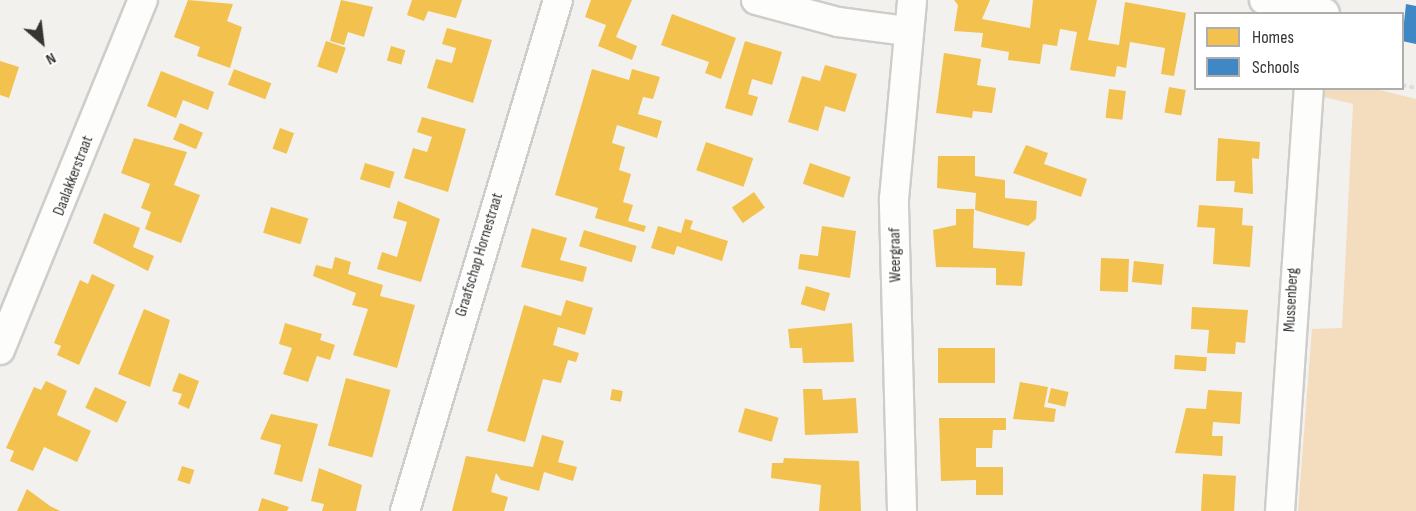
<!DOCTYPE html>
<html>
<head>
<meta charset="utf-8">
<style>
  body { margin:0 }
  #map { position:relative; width:1416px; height:511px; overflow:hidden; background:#f3f1ee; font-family:"Sofia Sans Condensed",sans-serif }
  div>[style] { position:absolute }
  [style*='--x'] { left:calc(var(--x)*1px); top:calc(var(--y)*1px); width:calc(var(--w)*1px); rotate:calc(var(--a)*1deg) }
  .green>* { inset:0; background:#f4ddbf }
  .homes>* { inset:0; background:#f2c14e; transform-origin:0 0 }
  .schools>* { inset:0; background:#3f88c5 }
  .path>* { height:4px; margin-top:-2px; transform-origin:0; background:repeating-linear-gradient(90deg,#dedddc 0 4.5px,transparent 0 7.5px) }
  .roads { filter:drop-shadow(2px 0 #cecdcb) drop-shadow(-2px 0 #cecdcb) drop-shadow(0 2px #cecdcb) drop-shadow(0 -2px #cecdcb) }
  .street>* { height:28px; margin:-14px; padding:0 14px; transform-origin:14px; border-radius:14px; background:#fdfdfc }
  span { translate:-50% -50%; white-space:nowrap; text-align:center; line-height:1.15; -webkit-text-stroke:6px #fff; paint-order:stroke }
  .street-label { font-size:16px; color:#373533 }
  .legend { position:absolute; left:1194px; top:12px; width:210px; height:78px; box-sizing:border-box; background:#fff; border:2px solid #afaead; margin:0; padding:8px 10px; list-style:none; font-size:18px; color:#373533 }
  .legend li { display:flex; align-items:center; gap:12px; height:30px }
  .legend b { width:30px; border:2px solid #afaead }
  .north { position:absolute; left:12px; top:12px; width:60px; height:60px; -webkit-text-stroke:4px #fff; paint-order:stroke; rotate:152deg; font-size:16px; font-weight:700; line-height:24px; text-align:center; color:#373533 }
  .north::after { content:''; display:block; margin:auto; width:21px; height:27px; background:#373533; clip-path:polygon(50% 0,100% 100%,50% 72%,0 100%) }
</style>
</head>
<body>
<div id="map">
  <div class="green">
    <div style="clip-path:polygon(1325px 89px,1376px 89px,1416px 99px,1416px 511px,1298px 511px,1312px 329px,1342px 328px,1353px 104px,1324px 97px)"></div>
  </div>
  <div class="homes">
    <div style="clip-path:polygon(188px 0,233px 4px,227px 21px,242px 27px,230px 68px,197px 56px,200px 47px,174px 37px)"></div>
    <div style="clip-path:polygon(341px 0,373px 7px,364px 37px,348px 32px,344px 45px,330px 41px)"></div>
    <div style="clip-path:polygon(412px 0,462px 0,456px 18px,428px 11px,424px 21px,407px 15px)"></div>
    <div style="clip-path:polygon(591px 0,632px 0,616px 37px,637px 46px,632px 60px,598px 46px,606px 25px,585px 17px)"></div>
    <div style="clip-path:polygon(954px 0,990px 0,982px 19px,1030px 28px,1033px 0,1097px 0,1088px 40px,1119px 45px,1125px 2px,1186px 13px,1174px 76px,1161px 74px,1165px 48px,1130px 42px,1126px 68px,1117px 66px,1115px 77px,1070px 70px,1077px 32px,1060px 29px,1057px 46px,1043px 44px,1040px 64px,1008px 60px,1009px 52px,981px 47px,983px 33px,954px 31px,958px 5px)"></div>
    <div style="clip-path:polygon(672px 14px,736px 38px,721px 79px,705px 73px,709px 62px,661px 45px)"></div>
    <div style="clip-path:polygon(447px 28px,492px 40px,473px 103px,427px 88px,436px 59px,452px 63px,456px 48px,442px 44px)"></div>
    <div style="left:326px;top:41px;width:21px;height:27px;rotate:19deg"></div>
    <div style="clip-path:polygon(745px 41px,782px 52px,772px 85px,752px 79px,748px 94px,758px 97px,752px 116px,725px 108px)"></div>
    <div style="left:391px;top:46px;width:15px;height:15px;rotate:16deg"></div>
    <div style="clip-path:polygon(944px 53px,981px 59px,977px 85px,996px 88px,992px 113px,973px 111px,972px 118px,936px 113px)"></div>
    <div style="clip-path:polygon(0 61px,19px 67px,9px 98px,0 95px)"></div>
    <div style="clip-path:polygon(825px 65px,857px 74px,845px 112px,825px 106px,818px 131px,788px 122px,802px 76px,820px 81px)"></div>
    <div style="left:234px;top:69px;width:40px;height:17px;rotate:21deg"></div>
    <div style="clip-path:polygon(592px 69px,629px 80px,632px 69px,660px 77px,653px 99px,643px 97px,638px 114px,662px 121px,657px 138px,617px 125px,612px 143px,625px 147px,619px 170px,631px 174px,623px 202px,633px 205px,628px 221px,646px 226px,644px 232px,595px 218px,598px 208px,555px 195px)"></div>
    <div style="clip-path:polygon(161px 71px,214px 92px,208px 110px,183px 100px,176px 118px,147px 106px)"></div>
    <div style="left:1169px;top:87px;width:17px;height:26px;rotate:10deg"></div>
    <div style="left:1109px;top:89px;width:17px;height:29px;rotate:7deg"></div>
    <div style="clip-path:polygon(422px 117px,466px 129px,448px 192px,404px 178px,413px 148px,427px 152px,432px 137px,417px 132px)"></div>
    <div style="left:180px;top:123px;width:25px;height:18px;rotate:23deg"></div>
    <div style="left:280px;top:128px;width:15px;height:22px;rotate:20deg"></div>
    <div style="clip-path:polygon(134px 138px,187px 152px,174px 185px,200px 195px,181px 243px,145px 229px,151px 212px,141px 208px,150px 184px,121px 173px)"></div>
    <div style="clip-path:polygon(1218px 138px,1260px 142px,1259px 159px,1252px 158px,1253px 194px,1234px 192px,1235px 181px,1216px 181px)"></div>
    <div style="left:706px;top:142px;width:50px;height:30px;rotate:19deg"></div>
    <div style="clip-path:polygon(1026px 145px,1048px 153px,1044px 164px,1087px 179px,1081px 197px,1013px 173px)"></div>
    <div style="clip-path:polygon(938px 156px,975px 156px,975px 176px,1005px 180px,1005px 198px,1037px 201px,1036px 219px,1028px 226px,975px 210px,976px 193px,937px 188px)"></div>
    <div style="left:365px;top:163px;width:31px;height:17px;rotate:17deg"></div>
    <div style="left:810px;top:163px;width:43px;height:22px;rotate:19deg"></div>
    <div style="left:754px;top:192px;width:19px;height:27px;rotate:55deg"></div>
    <div style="clip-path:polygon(398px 201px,440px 219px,421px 282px,377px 269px,382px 252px,397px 257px,407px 222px,393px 218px)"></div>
    <div style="clip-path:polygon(1199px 205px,1243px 208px,1242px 225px,1253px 226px,1250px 267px,1213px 264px,1215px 228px,1197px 227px)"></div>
    <div style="left:271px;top:207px;width:39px;height:27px;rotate:17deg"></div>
    <div style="clip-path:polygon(956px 209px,974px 209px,973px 248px,1025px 252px,1022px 286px,996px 285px,996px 268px,936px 267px,933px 230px,956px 225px)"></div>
    <div style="clip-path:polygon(104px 213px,140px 228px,133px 247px,154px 256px,148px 271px,93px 243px)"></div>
    <div style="clip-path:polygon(685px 219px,693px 221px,690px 229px,728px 241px,722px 261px,677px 246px,674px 255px,651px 248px,658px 226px,681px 233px)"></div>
    <div style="clip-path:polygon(822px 226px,856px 231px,850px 278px,798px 269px,800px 254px,818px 256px)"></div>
    <div style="clip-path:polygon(532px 228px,567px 238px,560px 260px,587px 267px,583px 282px,521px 267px)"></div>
    <div style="left:584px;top:230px;width:55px;height:17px;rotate:17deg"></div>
    <div style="clip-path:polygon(335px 257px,351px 262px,348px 274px,383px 285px,380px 296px,415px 305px,397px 368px,353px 355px,368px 309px,352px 305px,356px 293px,313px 276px,316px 265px,332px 269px)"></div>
    <div style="left:1101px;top:258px;width:28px;height:33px;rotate:2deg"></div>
    <div style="left:1134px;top:261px;width:30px;height:21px;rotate:6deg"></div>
    <div style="clip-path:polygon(92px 274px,115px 285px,79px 365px,57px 355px,61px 346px,54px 343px,80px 280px,88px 284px)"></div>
    <div style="left:806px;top:286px;width:25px;height:19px;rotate:16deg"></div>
    <div style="clip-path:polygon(566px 300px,593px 308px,585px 335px,558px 327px,553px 345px,579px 353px,576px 362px,568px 360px,561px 383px,543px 379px,525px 442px,487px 431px,524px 305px,561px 316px)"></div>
    <div style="clip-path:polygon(1192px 307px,1248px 310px,1245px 343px,1236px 342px,1235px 354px,1207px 353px,1209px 330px,1191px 329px)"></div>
    <div style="clip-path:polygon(144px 309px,170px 320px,150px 387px,118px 374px)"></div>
    <div style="clip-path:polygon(285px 323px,322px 334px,320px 340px,335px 345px,330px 360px,317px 356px,308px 382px,283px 374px,292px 348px,279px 344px)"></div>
    <div style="clip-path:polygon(852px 323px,854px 362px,803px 363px,802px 348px,790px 348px,788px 329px)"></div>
    <div style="left:995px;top:348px;width:35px;height:57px;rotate:90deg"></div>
    <div style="left:1175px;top:355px;width:32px;height:14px;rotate:4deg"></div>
    <div style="clip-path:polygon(179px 373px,199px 381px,189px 409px,178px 404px,182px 394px,172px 391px)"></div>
    <div style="left:346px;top:378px;width:46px;height:70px;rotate:15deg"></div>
    <div style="clip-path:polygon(46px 381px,67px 391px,57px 415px,91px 431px,77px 462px,44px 447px,33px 471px,10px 461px,14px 451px,6px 448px,34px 387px,41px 390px)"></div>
    <div style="clip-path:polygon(1020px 382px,1048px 387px,1044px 407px,1056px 409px,1054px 422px,1013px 419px)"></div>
    <div style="left:95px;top:387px;width:35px;height:23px;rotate:25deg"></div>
    <div style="left:1051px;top:388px;width:18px;height:15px;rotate:13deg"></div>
    <div style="left:612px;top:389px;width:11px;height:11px;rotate:10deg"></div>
    <div style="clip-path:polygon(803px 389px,822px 389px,823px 400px,856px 398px,858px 433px,805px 435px)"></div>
    <div style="clip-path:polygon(1208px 390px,1242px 392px,1240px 424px,1213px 422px,1212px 436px,1223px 436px,1222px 456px,1175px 453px,1186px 408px,1206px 409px)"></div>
    <div style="left:745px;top:408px;width:35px;height:25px;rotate:16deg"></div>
    <div style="clip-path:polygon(271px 414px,318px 424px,302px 482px,274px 474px,281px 445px,260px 439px)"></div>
    <div style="clip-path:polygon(939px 418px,1006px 418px,1006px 430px,993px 430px,992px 448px,976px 448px,976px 467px,1003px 467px,1003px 495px,976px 495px,976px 480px,941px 481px)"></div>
    <div style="clip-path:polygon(542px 435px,564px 441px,558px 462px,577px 467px,573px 481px,544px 472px,539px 491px,501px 480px,496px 473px,491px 492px,508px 497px,504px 511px,452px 511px,466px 456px,533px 467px)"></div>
    <div style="clip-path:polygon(784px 458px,859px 461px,861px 511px,819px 511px,821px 485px,771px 478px,772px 463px,783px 463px)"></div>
    <div style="left:182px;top:466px;width:13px;height:15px;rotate:18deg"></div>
    <div style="clip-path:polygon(319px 468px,362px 485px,356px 511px,322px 511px,324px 504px,311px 501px)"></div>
    <div style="left:1203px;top:474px;width:33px;height:37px;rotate:3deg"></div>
    <div style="clip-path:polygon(27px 489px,50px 506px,60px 511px,17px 511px)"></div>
    <div style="clip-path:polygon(262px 498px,289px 507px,287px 511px,258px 511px)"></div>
  </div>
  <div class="schools">
    <div style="clip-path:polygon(1406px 4px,1416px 6px,1416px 44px,1402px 41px)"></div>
  </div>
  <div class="path">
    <div style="--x:1402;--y:85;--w:14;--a:12"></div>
  </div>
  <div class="roads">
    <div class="street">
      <div style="--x:756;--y:0;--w:85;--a:15"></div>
      <div style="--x:838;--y:22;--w:70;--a:7.4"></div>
      <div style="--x:1264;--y:0;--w:62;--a:12"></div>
      <div style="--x:0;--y:350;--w:378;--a:-67.8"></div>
      <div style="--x:405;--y:511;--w:533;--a:-73.33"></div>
      <div style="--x:902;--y:511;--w:312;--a:-91.5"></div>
      <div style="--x:894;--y:199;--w:200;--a:-84.8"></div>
      <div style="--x:1280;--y:511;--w:424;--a:-86.1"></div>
    </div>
  </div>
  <div class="street-label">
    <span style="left:74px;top:176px;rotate:-69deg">Daalakkerstraat</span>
    <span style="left:480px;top:255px;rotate:-73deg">Graafschap Hornestraat</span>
    <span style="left:896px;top:255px;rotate:-91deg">Weergraaf</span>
    <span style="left:1292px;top:300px;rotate:-87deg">Mussenberg</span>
  </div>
  <ul class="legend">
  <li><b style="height:16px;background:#f2c14e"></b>Homes</li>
  <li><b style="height:16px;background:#3f88c5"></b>Schools</li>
  </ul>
  <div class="north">N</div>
</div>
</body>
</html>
